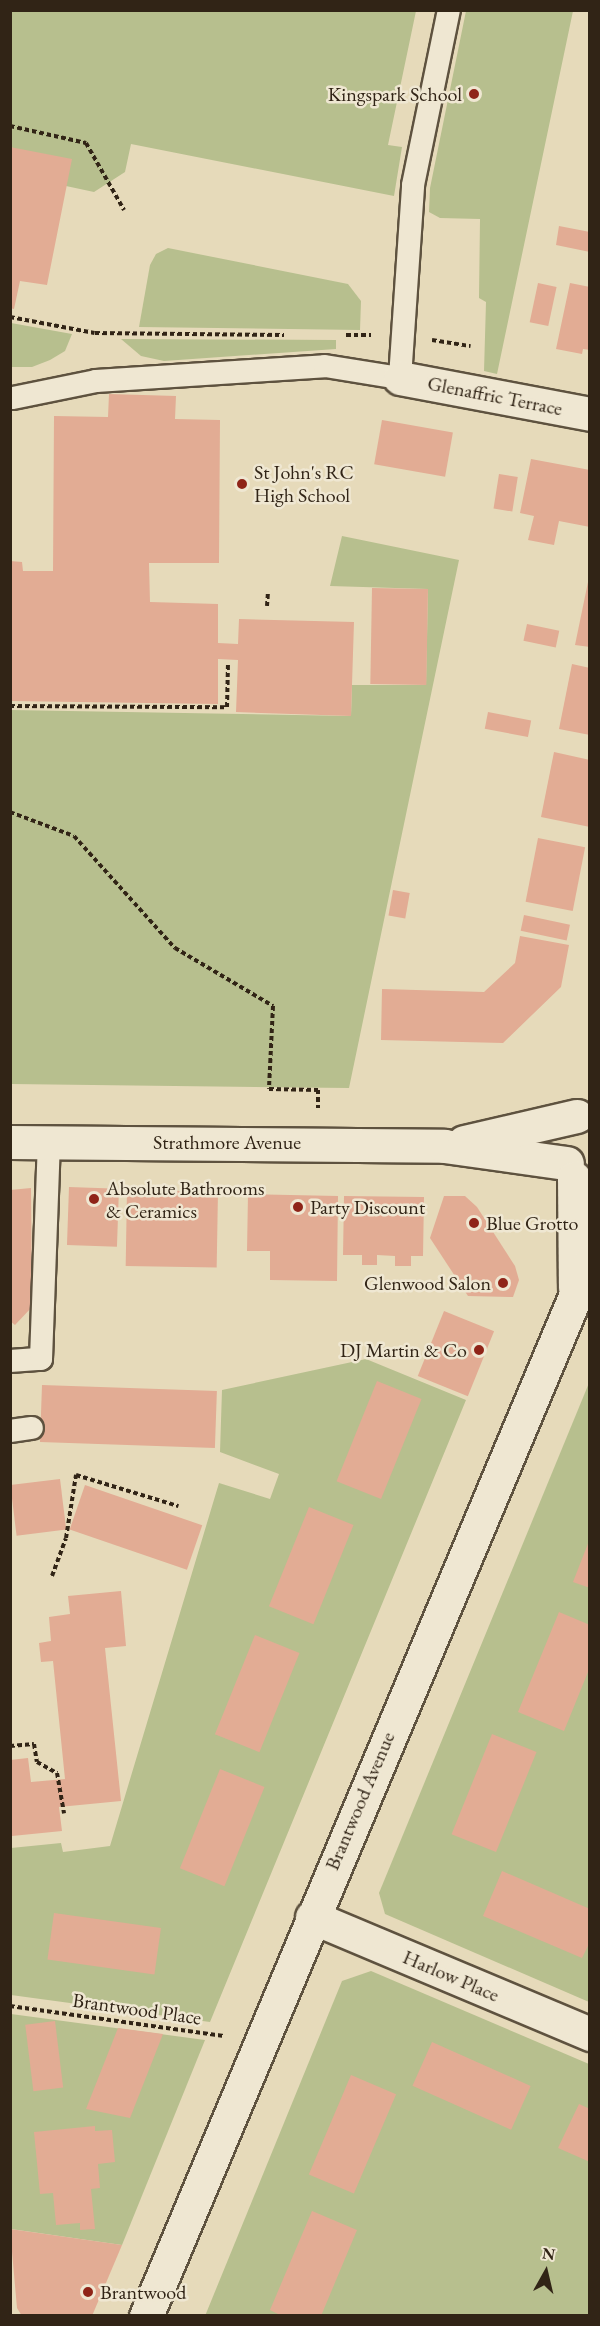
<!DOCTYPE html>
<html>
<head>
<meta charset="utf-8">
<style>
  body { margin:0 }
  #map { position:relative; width:600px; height:2326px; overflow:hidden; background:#e6daba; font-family:"EB Garamond",serif }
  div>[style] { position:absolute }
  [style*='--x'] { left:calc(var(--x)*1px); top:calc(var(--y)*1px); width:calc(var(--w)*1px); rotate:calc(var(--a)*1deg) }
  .green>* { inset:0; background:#b7bf8e }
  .building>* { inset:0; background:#e2ac94; transform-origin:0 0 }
  .path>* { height:4px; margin-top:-2px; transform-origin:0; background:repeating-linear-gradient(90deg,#312416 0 4.5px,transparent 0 7.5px) }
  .roads { filter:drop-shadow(2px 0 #5e523f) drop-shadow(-2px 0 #5e523f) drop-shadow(0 2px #5e523f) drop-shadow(0 -2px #5e523f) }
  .service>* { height:22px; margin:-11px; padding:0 11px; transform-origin:11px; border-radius:11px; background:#efe7d2 }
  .minor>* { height:33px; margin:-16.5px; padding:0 16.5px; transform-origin:16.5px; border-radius:16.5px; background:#efe7d2 }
  .tertiary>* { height:33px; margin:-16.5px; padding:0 16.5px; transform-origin:16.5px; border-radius:16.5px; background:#efe7d2 }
  .dots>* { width:16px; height:16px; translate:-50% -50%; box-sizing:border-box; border:3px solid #efe7d2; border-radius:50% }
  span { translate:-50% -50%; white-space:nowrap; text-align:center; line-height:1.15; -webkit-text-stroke:5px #efe7d2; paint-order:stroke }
  .poi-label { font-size:20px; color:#312416 }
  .right { translate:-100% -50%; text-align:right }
  .left { translate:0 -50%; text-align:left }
  .street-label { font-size:20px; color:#312416 }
  .frame { position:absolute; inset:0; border:12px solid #312416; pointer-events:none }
  .north { position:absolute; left:516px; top:2242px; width:60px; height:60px; -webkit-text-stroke:4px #efe7d2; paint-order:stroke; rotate:8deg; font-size:16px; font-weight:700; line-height:24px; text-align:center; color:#312416 }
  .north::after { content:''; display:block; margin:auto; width:21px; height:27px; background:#312416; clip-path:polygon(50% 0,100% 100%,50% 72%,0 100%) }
</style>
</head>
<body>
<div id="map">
  <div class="green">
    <div style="clip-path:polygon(10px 11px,416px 11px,388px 145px,402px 147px,394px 196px,131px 144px,125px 172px,94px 192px,66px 186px,11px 147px)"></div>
    <div style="clip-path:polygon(466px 11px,573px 11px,497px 374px,484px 371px,486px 302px,479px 298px,480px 219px,440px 218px,429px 212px,430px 188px)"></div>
    <div style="clip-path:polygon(168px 248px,348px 284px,361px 301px,360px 330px,139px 327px,150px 265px,156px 254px)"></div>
    <div style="clip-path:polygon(10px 323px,11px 323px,72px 334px,65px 351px,50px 360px,32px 367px,11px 367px)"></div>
    <div style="clip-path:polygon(121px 339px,336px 340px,336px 349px,164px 361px,141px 356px)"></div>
    <div style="clip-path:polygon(342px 536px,459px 560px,349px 1088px,11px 1084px,11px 710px,351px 716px,352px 685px,426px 685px,428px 589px,330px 586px)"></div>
    <div style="clip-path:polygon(366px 1359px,466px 1400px,210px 2022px,11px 1995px,11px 1848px,61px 1843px,63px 1852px,110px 1846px,219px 1483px,270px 1499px,279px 1474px,220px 1452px,222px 1390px)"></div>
    <div style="clip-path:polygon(589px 1383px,589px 2002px,385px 1914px,379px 1893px)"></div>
    <div style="clip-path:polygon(371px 1971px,589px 2064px,589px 2315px,205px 2316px,342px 1981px)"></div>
    <div style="clip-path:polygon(11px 2014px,205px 2040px,122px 2245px,11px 2229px)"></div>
  </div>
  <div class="building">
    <div style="clip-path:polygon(10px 147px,72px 159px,47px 285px,20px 281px,14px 309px,10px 308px)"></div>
    <div style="clip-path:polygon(559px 226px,590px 232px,590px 252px,556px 245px)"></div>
    <div style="left:538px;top:283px;width:19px;height:40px;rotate:12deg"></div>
    <div style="clip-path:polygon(570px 283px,590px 287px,590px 350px,583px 349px,582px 354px,556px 349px)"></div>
    <div style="clip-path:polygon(109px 394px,176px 396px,175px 419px,220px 420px,219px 563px,149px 563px,150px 602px,218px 604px,218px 643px,238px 644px,239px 619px,354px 622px,351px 716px,236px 712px,238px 660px,218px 659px,218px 704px,10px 701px,10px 561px,22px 562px,23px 571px,53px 571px,54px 416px,108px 417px)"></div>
    <div style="left:382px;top:420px;width:72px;height:45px;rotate:10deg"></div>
    <div style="clip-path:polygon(531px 459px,590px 470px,590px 527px,559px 521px,554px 545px,528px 540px,534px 516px,520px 513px)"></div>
    <div style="left:499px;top:474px;width:19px;height:35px;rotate:9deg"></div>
    <div style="clip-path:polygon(588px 582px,590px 582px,590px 647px,575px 645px)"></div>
    <div style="left:372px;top:588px;width:56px;height:96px;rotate:1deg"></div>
    <div style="left:527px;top:624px;width:33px;height:17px;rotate:12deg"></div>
    <div style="clip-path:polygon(572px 664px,590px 668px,590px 735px,559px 729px)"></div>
    <div style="left:488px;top:712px;width:44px;height:17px;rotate:11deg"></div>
    <div style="clip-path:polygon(554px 752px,590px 760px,590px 827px,541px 817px)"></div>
    <div style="left:538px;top:838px;width:48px;height:65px;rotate:11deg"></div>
    <div style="left:393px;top:890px;width:17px;height:26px;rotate:10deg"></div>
    <div style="left:524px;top:915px;width:47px;height:16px;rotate:12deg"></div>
    <div style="clip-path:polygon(520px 936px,569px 945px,561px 987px,503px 1043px,381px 1040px,382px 989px,484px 992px,515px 963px)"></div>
    <div style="left:69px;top:1187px;width:50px;height:58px;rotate:2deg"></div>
    <div style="clip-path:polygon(31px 1188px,32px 1307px,15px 1325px,10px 1321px,10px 1190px)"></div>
    <div style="left:127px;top:1190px;width:91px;height:76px;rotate:1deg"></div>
    <div style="clip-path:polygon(248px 1194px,338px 1196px,337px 1281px,270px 1280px,270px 1251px,247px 1251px)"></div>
    <div style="clip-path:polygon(344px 1196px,424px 1197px,423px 1256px,411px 1256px,411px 1266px,395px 1266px,395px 1256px,377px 1255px,377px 1265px,362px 1265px,362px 1255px,343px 1255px)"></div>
    <div style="clip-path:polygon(444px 1196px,465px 1196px,477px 1207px,515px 1266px,519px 1280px,513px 1297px,468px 1296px,430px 1238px)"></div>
    <div style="left:444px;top:1311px;width:54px;height:70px;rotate:22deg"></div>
    <div style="left:377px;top:1381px;width:48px;height:108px;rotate:22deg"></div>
    <div style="left:42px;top:1385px;width:175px;height:57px;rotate:2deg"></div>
    <div style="left:60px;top:1479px;width:51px;height:50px;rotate:83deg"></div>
    <div style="left:85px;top:1485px;width:124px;height:47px;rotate:19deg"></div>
    <div style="left:309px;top:1507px;width:48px;height:107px;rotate:22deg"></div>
    <div style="clip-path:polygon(589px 1541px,590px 1541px,590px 1588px,573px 1582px)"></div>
    <div style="clip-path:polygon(121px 1591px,126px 1646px,105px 1648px,121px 1801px,59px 1807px,62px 1831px,12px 1836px,10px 1760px,28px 1758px,31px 1782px,65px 1779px,53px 1661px,41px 1662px,39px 1643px,51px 1641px,49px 1617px,70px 1614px,68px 1596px)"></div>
    <div style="clip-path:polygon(559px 1612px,590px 1625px,590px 1667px,564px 1731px,518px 1712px)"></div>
    <div style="left:255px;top:1635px;width:48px;height:107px;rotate:22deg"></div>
    <div style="left:492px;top:1734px;width:48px;height:108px;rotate:22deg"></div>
    <div style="left:220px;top:1769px;width:48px;height:107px;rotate:22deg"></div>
    <div style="clip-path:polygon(502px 1871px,590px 1909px,590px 1942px,582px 1958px,483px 1916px)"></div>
    <div style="left:54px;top:1913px;width:108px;height:47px;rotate:8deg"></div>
    <div style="left:55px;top:2021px;width:67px;height:30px;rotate:83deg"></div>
    <div style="clip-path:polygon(118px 2028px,163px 2034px,130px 2118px,86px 2109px)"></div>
    <div style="left:432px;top:2042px;width:108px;height:48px;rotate:24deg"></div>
    <div style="left:351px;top:2075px;width:49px;height:108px;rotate:23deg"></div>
    <div style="clip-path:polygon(579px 2104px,590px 2109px,590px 2162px,558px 2148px)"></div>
    <div style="clip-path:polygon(95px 2126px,95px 2131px,112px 2130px,115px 2162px,98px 2164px,100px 2188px,91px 2189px,95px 2229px,80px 2230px,80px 2223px,56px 2225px,53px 2193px,40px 2194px,34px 2132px)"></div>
    <div style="clip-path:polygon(312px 2211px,357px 2230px,321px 2316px,282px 2316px,270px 2310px)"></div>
    <div style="clip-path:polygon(10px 2229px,122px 2245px,92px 2316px,22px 2316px,17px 2308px)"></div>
  </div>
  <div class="path">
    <div style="--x:10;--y:126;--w:78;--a:12.6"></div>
    <div style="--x:86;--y:143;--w:77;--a:60.4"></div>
    <div style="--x:10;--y:317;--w:86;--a:10.7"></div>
    <div style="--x:95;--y:333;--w:189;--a:0.6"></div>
    <div style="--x:346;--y:335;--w:25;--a:0"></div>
    <div style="--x:432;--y:340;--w:39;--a:9"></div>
    <div style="--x:267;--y:606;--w:14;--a:-86"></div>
    <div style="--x:10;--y:706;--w:217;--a:0.3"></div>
    <div style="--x:227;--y:707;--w:44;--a:-88.7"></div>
    <div style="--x:10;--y:812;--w:68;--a:20.6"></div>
    <div style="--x:74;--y:836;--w:151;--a:48"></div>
    <div style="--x:175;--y:948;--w:114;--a:30.6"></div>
    <div style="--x:273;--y:1006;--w:83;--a:92.8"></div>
    <div style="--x:269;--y:1089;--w:49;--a:1.2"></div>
    <div style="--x:318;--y:1090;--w:18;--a:90"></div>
    <div style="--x:52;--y:1576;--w:40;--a:-69.8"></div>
    <div style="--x:66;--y:1538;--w:64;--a:-81"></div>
    <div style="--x:76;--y:1475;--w:107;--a:16.9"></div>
    <div style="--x:10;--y:1746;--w:24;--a:-5"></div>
    <div style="--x:34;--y:1744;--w:18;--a:81"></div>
    <div style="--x:37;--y:1762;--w:23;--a:29"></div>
    <div style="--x:57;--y:1773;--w:41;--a:80.1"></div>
    <div style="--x:10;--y:2006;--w:216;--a:8"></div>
  </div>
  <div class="roads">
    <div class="service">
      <div style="--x:13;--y:398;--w:85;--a:-11.6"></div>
      <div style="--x:96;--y:381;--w:229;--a:-3.7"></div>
      <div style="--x:325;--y:366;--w:76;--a:9.1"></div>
      <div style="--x:400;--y:378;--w:193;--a:-86.1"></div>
      <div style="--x:413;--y:185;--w:179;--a:-78.4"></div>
      <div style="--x:10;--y:1361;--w:31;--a:-4"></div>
      <div style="--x:41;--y:1359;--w:217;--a:-87.9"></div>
      <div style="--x:10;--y:1431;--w:22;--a:-8"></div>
    </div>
    <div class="minor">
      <div style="--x:400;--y:378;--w:193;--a:10.7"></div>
      <div style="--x:312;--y:1917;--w:302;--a:22.8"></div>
    </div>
    <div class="tertiary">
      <div style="--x:10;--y:1142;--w:434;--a:0.5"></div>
      <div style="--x:444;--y:1146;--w:124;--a:7.9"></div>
      <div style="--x:464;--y:1142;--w:116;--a:-13"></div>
      <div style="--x:574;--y:1178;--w:109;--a:89.5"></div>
      <div style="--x:146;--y:2316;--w:1145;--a:-67.18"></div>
    </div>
  </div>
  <div class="dots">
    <div style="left:474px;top:94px;background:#8f2418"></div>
    <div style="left:242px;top:484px;background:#8f2418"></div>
    <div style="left:94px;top:1199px;background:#8f2418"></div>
    <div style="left:298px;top:1207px;background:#8f2418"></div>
    <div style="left:474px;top:1223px;background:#8f2418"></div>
    <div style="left:503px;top:1283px;background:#8f2418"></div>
    <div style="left:479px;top:1350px;background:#8f2418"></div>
    <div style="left:88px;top:2292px;background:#8f2418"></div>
  </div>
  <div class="poi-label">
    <span class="right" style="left:462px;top:94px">Kingspark School</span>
    <span class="left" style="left:254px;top:484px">St John's RC<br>High School</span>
    <span class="left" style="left:106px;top:1200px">Absolute Bathrooms<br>&amp; Ceramics</span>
    <span class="left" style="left:310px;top:1207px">Party Discount</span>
    <span class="left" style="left:486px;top:1223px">Blue Grotto</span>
    <span class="right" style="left:491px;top:1283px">Glenwood Salon</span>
    <span class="right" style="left:467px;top:1350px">DJ Martin &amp; Co</span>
    <span class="left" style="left:100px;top:2292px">Brantwood</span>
  </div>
  <div class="street-label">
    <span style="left:495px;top:396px;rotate:11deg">Glenaffric Terrace</span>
    <span style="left:227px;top:1142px">Strathmore Avenue</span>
    <span style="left:360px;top:1801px;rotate:-67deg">Brantwood Avenue</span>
    <span style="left:451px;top:1976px;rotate:23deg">Harlow Place</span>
    <span style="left:137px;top:2009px;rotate:8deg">Brantwood Place</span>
  </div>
  <div class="frame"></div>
  <div class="north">N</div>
</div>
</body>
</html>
